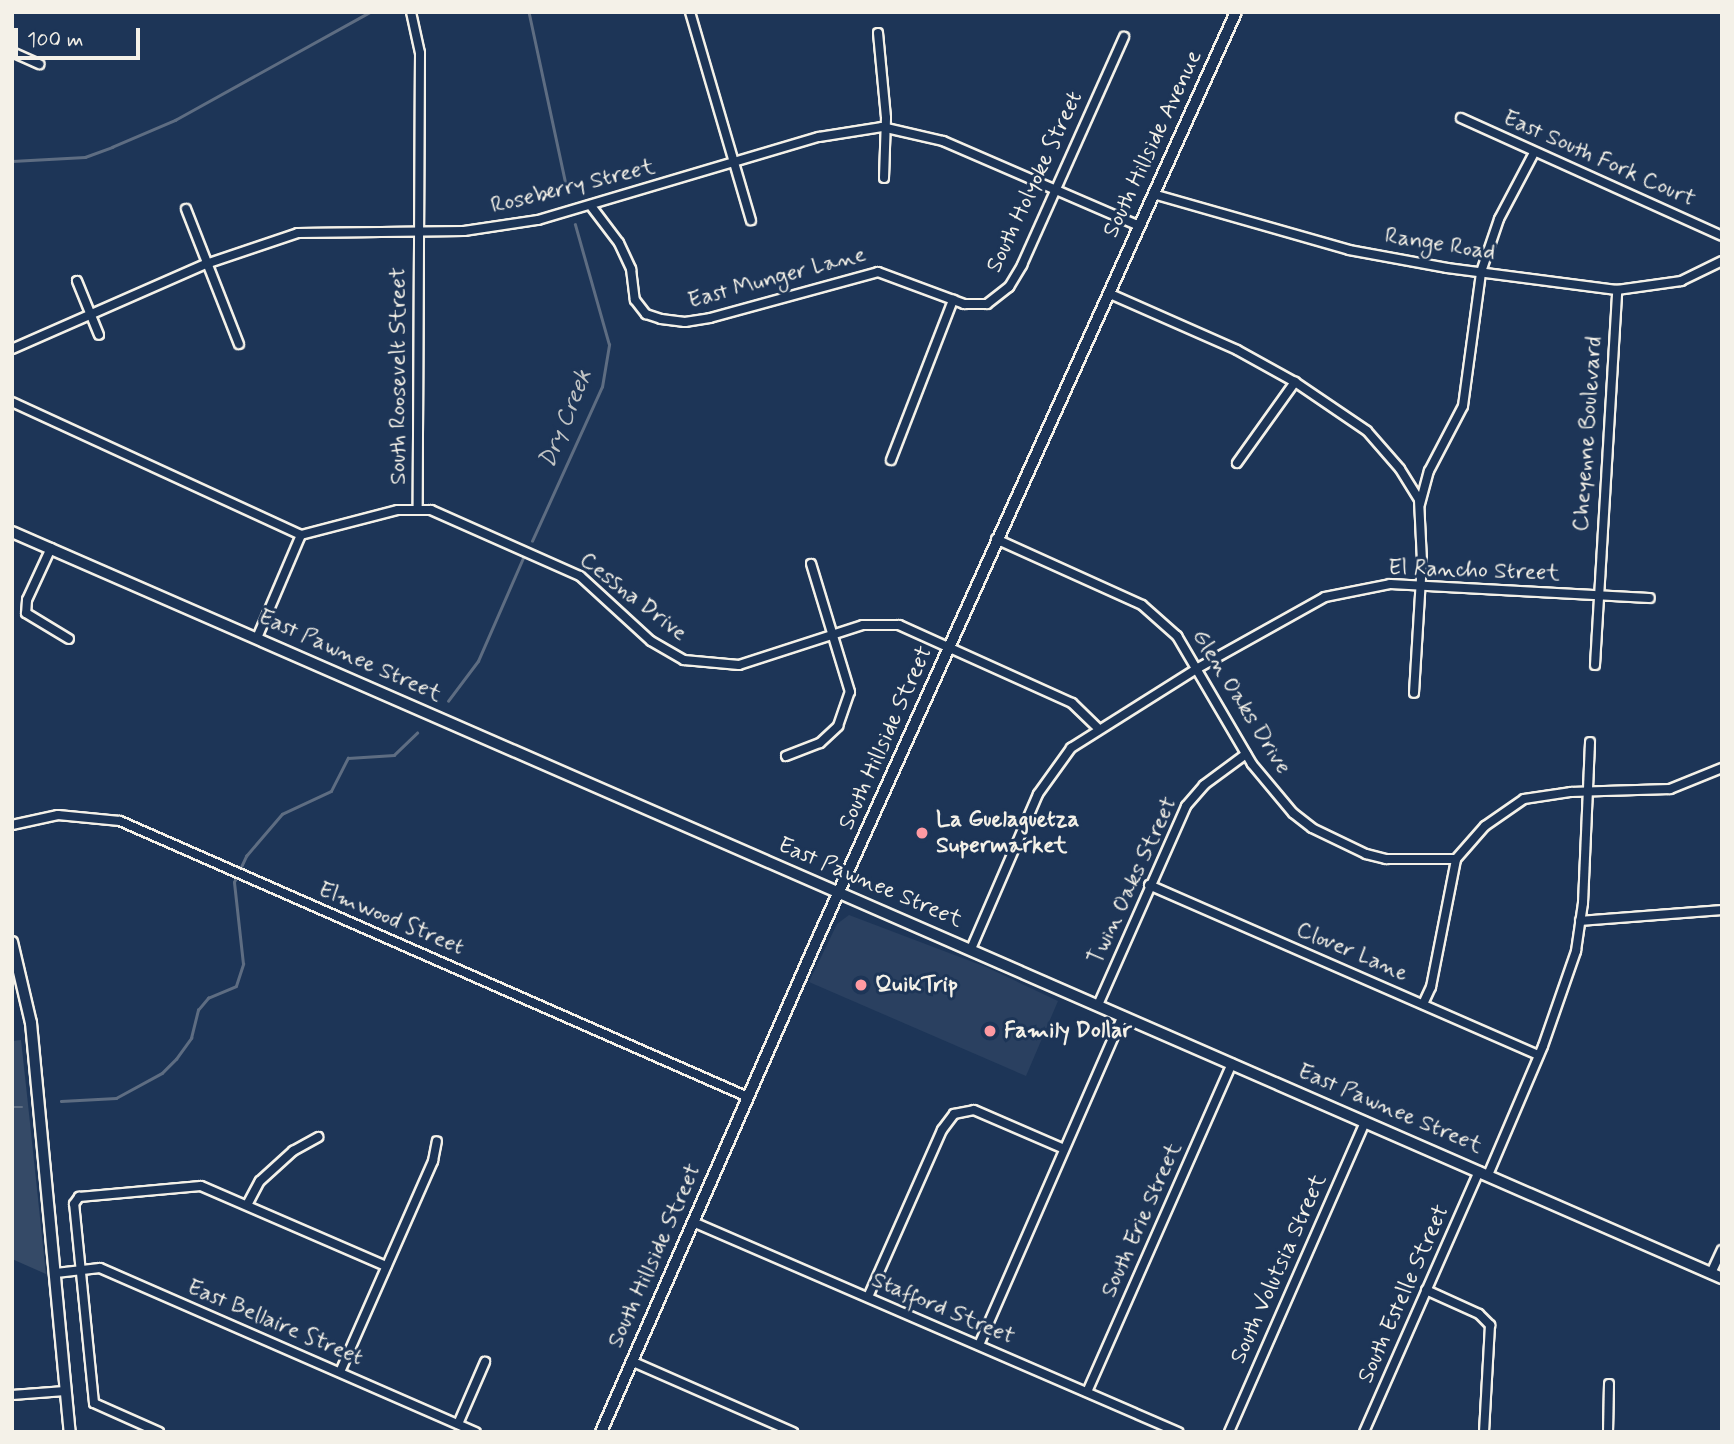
<!DOCTYPE html>
<html>
<head>
<meta charset="utf-8">
<style>
  body { margin:0 }
  #map { position:relative; width:1734px; height:1444px; overflow:hidden; background:#1d3557; font-family:Mynerve,sans-serif }
  div>[style] { position:absolute }
  [style*='--x'] { left:calc(var(--x)*1px); top:calc(var(--y)*1px); width:calc(var(--w)*1px); rotate:calc(var(--a)*1deg) }
  .built>* { inset:0; background:#2a4060 }
  .green>* { inset:0; background:#354a67 }
  .stream>* { height:2.5px; margin:-1.25px; padding:0 1.25px; transform-origin:1.25px; border-radius:1.25px; background:#5e6d82 }
  .roads { filter:drop-shadow(2px 0 #f4f1e8) drop-shadow(-2px 0 #f4f1e8) drop-shadow(0 2px #f4f1e8) drop-shadow(0 -2px #f4f1e8) }
  .street>* { height:8px; margin:-4px; padding:0 4px; transform-origin:4px; border-radius:4px; background:#1d3557 }
  .secondary>* { height:10px; margin:-5px; padding:0 5px; transform-origin:5px; border-radius:5px; background:#1d3557 }
  .dots>* { width:19px; height:19px; translate:-50% -50%; box-sizing:border-box; border:4px solid #1d3557; border-radius:50% }
  span { translate:-50% -50%; white-space:nowrap; text-align:center; line-height:1.15; -webkit-text-stroke:6px #1d3557; paint-order:stroke }
  .street-label { font-size:23px; color:#f4f1e8 }
  .poi-label { font-size:23px; color:#f4f1e8; font-weight:700 }
  .left { translate:0 -50%; text-align:left }
  .water-label { font-size:24px; color:#c0c3c4; font-style:italic }
  .frame { position:absolute; inset:0; border:14px solid #f4f1e8; pointer-events:none }
  .scale { position:absolute; left:14px; top:28px; width:126px; height:32px; box-sizing:border-box; border:4px solid #f4f1e8; border-top:0; padding-left:9px; font-size:21px; line-height:24px; white-space:nowrap; color:#f4f1e8; -webkit-text-stroke:5px #1d3557; paint-order:stroke }
</style>
</head>
<body>
<div id="map">
  <div class="built">
    <div style="clip-path:polygon(849px 915px,986px 967px,1058px 1001px,1026px 1076px,809px 982px,837px 924px)"></div>
  </div>
  <div class="green">
    <div style="clip-path:polygon(21px 1040px,27px 1095px,46px 1274px,12px 1259px,12px 1041px)"></div>
  </div>
  <div class="stream">
    <div style="--x:529;--y:12;--w:186;--a:77.9"></div>
    <div style="--x:12;--y:161;--w:73;--a:-3.1"></div>
    <div style="--x:85;--y:157;--w:29;--a:-20"></div>
    <div style="--x:112;--y:147;--w:69;--a:-23.2"></div>
    <div style="--x:175;--y:120;--w:223;--a:-29"></div>
    <div style="--x:532;--y:541;--w:169;--a:-65.6"></div>
    <div style="--x:602;--y:387;--w:43;--a:-80.5"></div>
    <div style="--x:609;--y:345;--w:125;--a:-105.8"></div>
    <div style="--x:448;--y:701;--w:50;--a:-53.1"></div>
    <div style="--x:478;--y:661;--w:112;--a:-66.4"></div>
    <div style="--x:61;--y:1101;--w:55;--a:-3.1"></div>
    <div style="--x:116;--y:1098;--w:52;--a:-28.5"></div>
    <div style="--x:162;--y:1073;--w:20;--a:-45"></div>
    <div style="--x:176;--y:1059;--w:26;--a:-54"></div>
    <div style="--x:191;--y:1038;--w:29;--a:-76"></div>
    <div style="--x:198;--y:1010;--w:16;--a:-50"></div>
    <div style="--x:208;--y:998;--w:30;--a:-23"></div>
    <div style="--x:236;--y:986;--w:23;--a:-72"></div>
    <div style="--x:243;--y:964;--w:82;--a:-96.3"></div>
    <div style="--x:234;--y:882;--w:29;--a:-65"></div>
    <div style="--x:246;--y:856;--w:55;--a:-49.4"></div>
    <div style="--x:282;--y:814;--w:54;--a:-25.1"></div>
    <div style="--x:331;--y:791;--w:37;--a:-63"></div>
    <div style="--x:348;--y:758;--w:46;--a:-3.7"></div>
    <div style="--x:394;--y:755;--w:32;--a:-44"></div>
    <div style="--x:12;--y:1107;--w:10;--a:0"></div>
  </div>
  <div class="roads">
    <div class="street">
      <div style="--x:411;--y:12;--w:42;--a:77.6"></div>
      <div style="--x:420;--y:53;--w:456;--a:90.3"></div>
      <div style="--x:690;--y:12;--w:217;--a:73.7"></div>
      <div style="--x:878;--y:33;--w:85;--a:84.6"></div>
      <div style="--x:886;--y:118;--w:60;--a:91.9"></div>
      <div style="--x:12;--y:52;--w:30;--a:24"></div>
      <div style="--x:1461;--y:118;--w:286;--a:24.3"></div>
      <div style="--x:1153;--y:194;--w:204;--a:15.9"></div>
      <div style="--x:1349;--y:250;--w:100;--a:10.4"></div>
      <div style="--x:1447;--y:268;--w:171;--a:7.4"></div>
      <div style="--x:1617;--y:290;--w:65;--a:-8"></div>
      <div style="--x:1681;--y:281;--w:46;--a:-26"></div>
      <div style="--x:591;--y:206;--w:46;--a:52.9"></div>
      <div style="--x:619;--y:243;--w:29;--a:65"></div>
      <div style="--x:631;--y:269;--w:31;--a:83"></div>
      <div style="--x:635;--y:300;--w:18;--a:52"></div>
      <div style="--x:646;--y:314;--w:16;--a:18"></div>
      <div style="--x:661;--y:319;--w:24;--a:7"></div>
      <div style="--x:685;--y:322;--w:25;--a:-9"></div>
      <div style="--x:710;--y:318;--w:174;--a:-15.3"></div>
      <div style="--x:878;--y:272;--w:92;--a:20.4"></div>
      <div style="--x:964;--y:304;--w:23;--a:0"></div>
      <div style="--x:987;--y:304;--w:28;--a:-38"></div>
      <div style="--x:1009;--y:287;--w:26;--a:-59"></div>
      <div style="--x:1022;--y:265;--w:250;--a:-65.9"></div>
      <div style="--x:186;--y:209;--w:145;--a:68.6"></div>
      <div style="--x:77;--y:281;--w:58;--a:67.8"></div>
      <div style="--x:1108;--y:293;--w:141;--a:23.8"></div>
      <div style="--x:1237;--y:350;--w:66;--a:28.9"></div>
      <div style="--x:1295;--y:382;--w:87;--a:34.2"></div>
      <div style="--x:1367;--y:431;--w:50;--a:49"></div>
      <div style="--x:1400;--y:469;--w:36;--a:58"></div>
      <div style="--x:1419;--y:500;--w:62;--a:87.2"></div>
      <div style="--x:1422;--y:562;--w:131;--a:93.5"></div>
      <div style="--x:12;--y:349;--w:212;--a:-23.7"></div>
      <div style="--x:206;--y:264;--w:97;--a:-18.6"></div>
      <div style="--x:298;--y:233;--w:166;--a:-0.7"></div>
      <div style="--x:464;--y:231;--w:75;--a:-8.5"></div>
      <div style="--x:538;--y:220;--w:293;--a:-16.5"></div>
      <div style="--x:819;--y:137;--w:64;--a:-9"></div>
      <div style="--x:882;--y:127;--w:63;--a:12.9"></div>
      <div style="--x:943;--y:141;--w:214;--a:23.4"></div>
      <div style="--x:12;--y:402;--w:318;--a:24.7"></div>
      <div style="--x:301;--y:535;--w:100;--a:-14.5"></div>
      <div style="--x:398;--y:510;--w:33;--a:0"></div>
      <div style="--x:431;--y:510;--w:163;--a:23.9"></div>
      <div style="--x:580;--y:576;--w:96;--a:42.5"></div>
      <div style="--x:651;--y:641;--w:38;--a:30"></div>
      <div style="--x:684;--y:660;--w:55;--a:5.2"></div>
      <div style="--x:739;--y:665;--w:130;--a:-17.9"></div>
      <div style="--x:863;--y:625;--w:36;--a:0"></div>
      <div style="--x:899;--y:625;--w:190;--a:24.3"></div>
      <div style="--x:1072;--y:703;--w:36;--a:44"></div>
      <div style="--x:891;--y:460;--w:172;--a:-68.8"></div>
      <div style="--x:1237;--y:463;--w:100;--a:-54.4"></div>
      <div style="--x:1420;--y:504;--w:34;--a:-75"></div>
      <div style="--x:1429;--y:471;--w:73;--a:-62.4"></div>
      <div style="--x:1463;--y:406;--w:135;--a:-82.3"></div>
      <div style="--x:1481;--y:272;--w:56;--a:-71.2"></div>
      <div style="--x:1499;--y:219;--w:75;--a:-62.1"></div>
      <div style="--x:996;--y:539;--w:160;--a:24.3"></div>
      <div style="--x:1142;--y:605;--w:47;--a:41.5"></div>
      <div style="--x:1177;--y:636;--w:148;--a:59.6"></div>
      <div style="--x:1252;--y:764;--w:64;--a:50.1"></div>
      <div style="--x:1293;--y:813;--w:24;--a:38"></div>
      <div style="--x:1312;--y:828;--w:60;--a:25.7"></div>
      <div style="--x:1366;--y:854;--w:21;--a:14"></div>
      <div style="--x:1386;--y:859;--w:70;--a:0"></div>
      <div style="--x:1456;--y:859;--w:44;--a:-48.7"></div>
      <div style="--x:1485;--y:826;--w:47;--a:-34.7"></div>
      <div style="--x:1524;--y:799;--w:48;--a:-8.5"></div>
      <div style="--x:1571;--y:792;--w:99;--a:-1.7"></div>
      <div style="--x:1670;--y:789;--w:56;--a:-22"></div>
      <div style="--x:51;--y:548;--w:57;--a:114.8"></div>
      <div style="--x:27;--y:600;--w:13;--a:94"></div>
      <div style="--x:26;--y:613;--w:50;--a:31.2"></div>
      <div style="--x:257;--y:638;--w:112;--a:-66.9"></div>
      <div style="--x:1595;--y:665;--w:376;--a:-86.6"></div>
      <div style="--x:786;--y:756;--w:36;--a:-21"></div>
      <div style="--x:820;--y:743;--w:25;--a:-43"></div>
      <div style="--x:838;--y:726;--w:36;--a:-71"></div>
      <div style="--x:850;--y:692;--w:134;--a:-106.9"></div>
      <div style="--x:12;--y:825;--w:47;--a:-12.3"></div>
      <div style="--x:58;--y:815;--w:62;--a:5.5"></div>
      <div style="--x:120;--y:821;--w:686;--a:23.73"></div>
      <div style="--x:1149;--y:885;--w:425;--a:23.6"></div>
      <div style="--x:1580;--y:921;--w:142;--a:-4.4"></div>
      <div style="--x:971;--y:949;--w:169;--a:-66.6"></div>
      <div style="--x:1038;--y:794;--w:57;--a:-54.3"></div>
      <div style="--x:1071;--y:748;--w:150;--a:-32.2"></div>
      <div style="--x:1198;--y:668;--w:145;--a:-29.2"></div>
      <div style="--x:1325;--y:597;--w:66;--a:-11.3"></div>
      <div style="--x:1390;--y:584;--w:260;--a:3.1"></div>
      <div style="--x:1423;--y:1004;--w:19;--a:-65"></div>
      <div style="--x:1431;--y:987;--w:130;--a:-78.9"></div>
      <div style="--x:1098;--y:1005;--w:218;--a:-66.1"></div>
      <div style="--x:1186;--y:806;--w:28;--a:-49"></div>
      <div style="--x:1204;--y:785;--w:52;--a:-36.4"></div>
      <div style="--x:1488;--y:1175;--w:140;--a:-66.9"></div>
      <div style="--x:1543;--y:1046;--w:101;--a:-70.8"></div>
      <div style="--x:1576;--y:951;--w:49;--a:-81.7"></div>
      <div style="--x:1583;--y:903;--w:161;--a:-87.5"></div>
      <div style="--x:247;--y:1205;--w:27;--a:-62"></div>
      <div style="--x:260;--y:1181;--w:45;--a:-42.3"></div>
      <div style="--x:293;--y:1151;--w:29;--a:-29"></div>
      <div style="--x:693;--y:1222;--w:529;--a:23.41"></div>
      <div style="--x:1712;--y:1271;--w:23;--a:-65"></div>
      <div style="--x:56;--y:1273;--w:44;--a:-6.5"></div>
      <div style="--x:100;--y:1268;--w:410;--a:23.6"></div>
      <div style="--x:1426;--y:1290;--w:58;--a:24.4"></div>
      <div style="--x:1479;--y:1314;--w:16;--a:45"></div>
      <div style="--x:1490;--y:1325;--w:107;--a:93.2"></div>
      <div style="--x:868;--y:1297;--w:183;--a:-66.1"></div>
      <div style="--x:942;--y:1130;--w:20;--a:-53"></div>
      <div style="--x:954;--y:1114;--w:20;--a:-11"></div>
      <div style="--x:974;--y:1110;--w:98;--a:23.4"></div>
      <div style="--x:979;--y:1345;--w:359;--a:-66.4"></div>
      <div style="--x:631;--y:1361;--w:177;--a:23.7"></div>
      <div style="--x:340;--y:1372;--w:231;--a:-66.2"></div>
      <div style="--x:433;--y:1161;--w:20;--a:-79"></div>
      <div style="--x:1087;--y:1392;--w:359;--a:-66.2"></div>
      <div style="--x:12;--y:1395;--w:53;--a:-4.3"></div>
      <div style="--x:458;--y:1424;--w:68;--a:-66.5"></div>
      <div style="--x:159;--y:1432;--w:71;--a:-156"></div>
      <div style="--x:94;--y:1403;--w:200;--a:-95.7"></div>
      <div style="--x:74;--y:1204;--w:9;--a:-54"></div>
      <div style="--x:79;--y:1197;--w:122;--a:-5.2"></div>
      <div style="--x:201;--y:1186;--w:202;--a:23.4"></div>
      <div style="--x:1229;--y:1432;--w:339;--a:-66.3"></div>
      <div style="--x:1364;--y:1432;--w:285;--a:-66.2"></div>
      <div style="--x:1608;--y:1432;--w:48;--a:-88.8"></div>
    </div>
    <div class="secondary">
      <div style="--x:12;--y:532;--w:1866;--a:23.57"></div>
      <div style="--x:12;--y:942;--w:83;--a:76.8"></div>
      <div style="--x:31;--y:1023;--w:411;--a:84.6"></div>
      <div style="--x:601;--y:1432;--w:537;--a:-66.3"></div>
      <div style="--x:817;--y:940;--w:1018;--a:-65.7"></div>
    </div>
  </div>
  <div class="dots">
    <div style="left:922px;top:833px;background:#ff9aa2"></div>
    <div style="left:861px;top:985px;background:#ff9aa2"></div>
    <div style="left:990px;top:1031px;background:#ff9aa2"></div>
  </div>
  <div class="street-label">
    <span style="left:1153px;top:144px;rotate:-65deg">South Hillside Avenue</span>
    <span style="left:1599px;top:159px;rotate:24deg">East South Fork Court</span>
    <span style="left:1035px;top:182px;rotate:-65deg">South Holyoke Street</span>
    <span style="left:573px;top:187px;rotate:-14deg">Roseberry Street</span>
    <span style="left:1440px;top:245px;rotate:9deg">Range Road</span>
    <span style="left:777px;top:278px;rotate:-15deg">East Munger Lane</span>
    <span style="left:399px;top:376px;rotate:-90deg">South Roosevelt Street</span>
    <span style="left:1588px;top:434px;rotate:-86deg">Cheyenne Boulevard</span>
    <span style="left:1474px;top:571px;rotate:2deg">El Rancho Street</span>
    <span style="left:633px;top:597px;rotate:38deg">Cessna Drive</span>
    <span style="left:350px;top:656px;rotate:24deg">East Pawnee Street</span>
    <span style="left:1241px;top:702px;rotate:58deg">Glen Oaks Drive</span>
    <span style="left:886px;top:738px;rotate:-66deg">South Hillside Street</span>
    <span style="left:1133px;top:881px;rotate:-65deg">Twin Oaks Street</span>
    <span style="left:870px;top:883px;rotate:23deg">East Pawnee Street</span>
    <span style="left:391px;top:919px;rotate:23deg">Elmwood Street</span>
    <span style="left:1352px;top:952px;rotate:23deg">Clover Lane</span>
    <span style="left:1390px;top:1109px;rotate:23deg">East Pawnee Street</span>
    <span style="left:1142px;top:1220px;rotate:-66deg">South Erie Street</span>
    <span style="left:655px;top:1256px;rotate:-66deg">South Hillside Street</span>
    <span style="left:1279px;top:1269px;rotate:-66deg">South Volutsia Street</span>
    <span style="left:1404px;top:1294px;rotate:-66deg">South Estelle Street</span>
    <span style="left:943px;top:1309px;rotate:23deg">Stafford Street</span>
    <span style="left:275px;top:1323px;rotate:23deg">East Bellaire Street</span>
  </div>
  <div class="poi-label">
    <span class="left" style="left:936px;top:833px">La Guelaguetza<br>Supermarket</span>
    <span class="left" style="left:875px;top:985px">QuikTrip</span>
    <span class="left" style="left:1004px;top:1031px">Family Dollar</span>
  </div>
  <div class="water-label">
    <span style="left:566px;top:419px;rotate:-68deg">Dry Creek</span>
  </div>
  <div class="frame"></div>
  <div class="scale">100 m</div>
</div>
</body>
</html>
